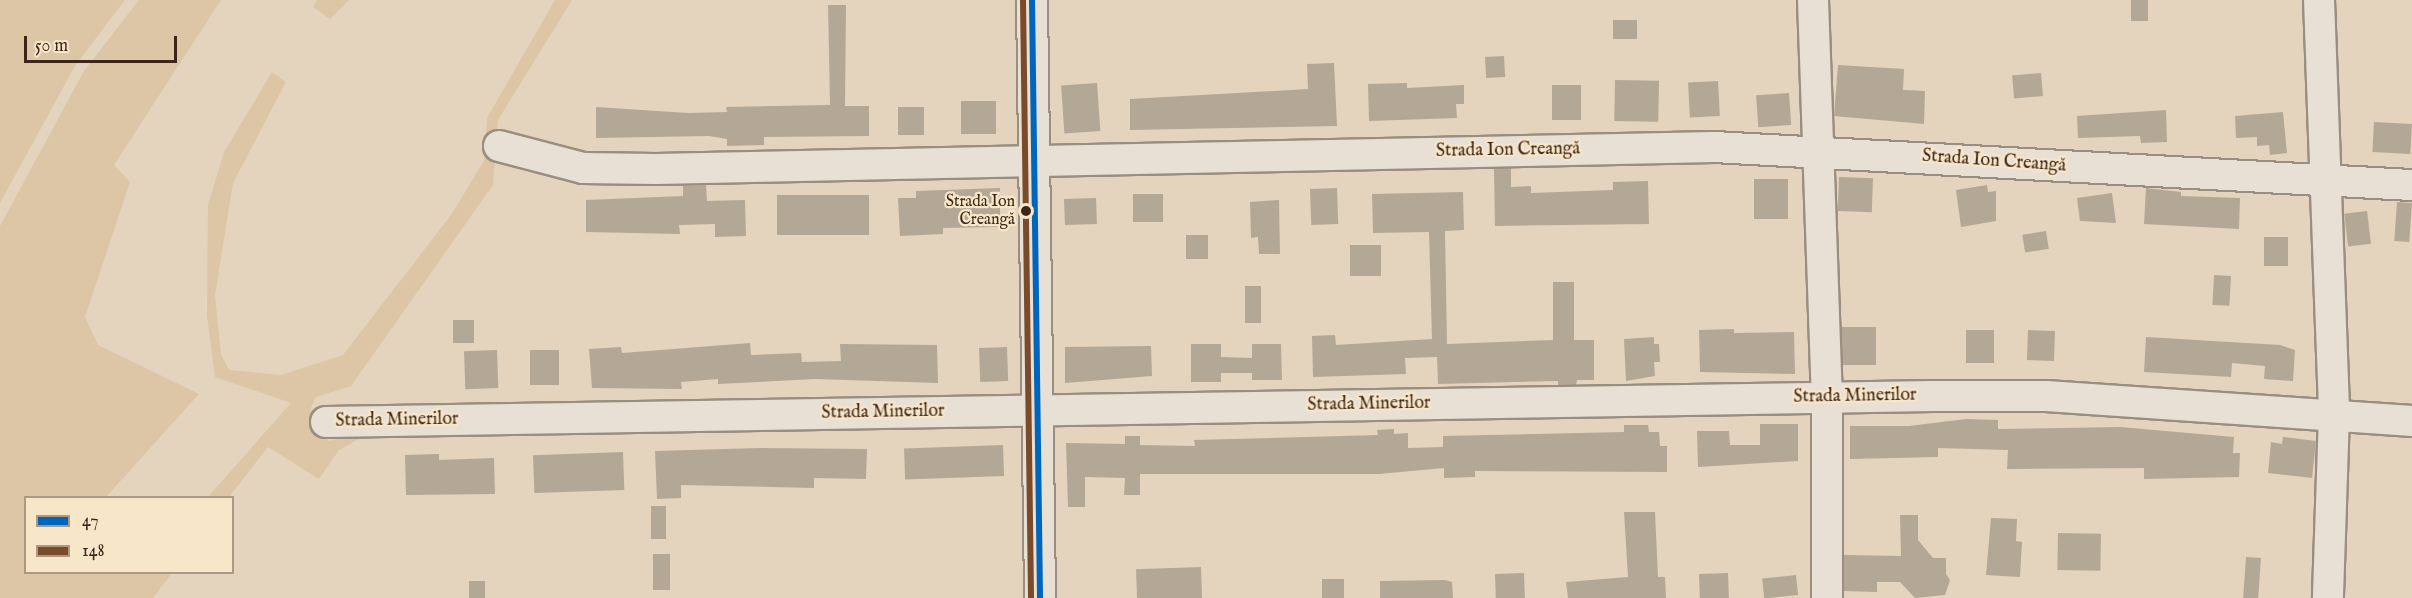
<!DOCTYPE html>
<html>
<head>
<meta charset="utf-8">
<style>
  body { margin:0 }
  #map { position:relative; width:2412px; height:598px; overflow:hidden; background:#e4d4bd; font-family:"IM FELL English",serif }
  div>[style] { position:absolute }
  [style*='--x'] { left:calc(var(--x)*1px); top:calc(var(--y)*1px); width:calc(var(--w)*1px); rotate:calc(var(--a)*1deg) }
  .green>* { inset:0; background:#dcc6a6 }
  .building>* { inset:0; background:#b3a796; transform-origin:0 0 }
  .roads { filter:drop-shadow(2px 0 #998e7f) drop-shadow(-2px 0 #998e7f) drop-shadow(0 2px #998e7f) drop-shadow(0 -2px #998e7f) }
  .minor>* { height:30px; margin:-15px; padding:0 15px; transform-origin:15px; border-radius:15px; background:#e8e0d4 }
  .bus-1>* { height:6px; margin:-3px; padding:0 3px; transform-origin:3px; border-radius:3px; background:#0065bd }
  .bus-2>* { height:6px; margin:-3px; padding:0 3px; transform-origin:3px; border-radius:3px; background:#7a4b2a }
  .dots>* { width:16px; height:16px; translate:-50% -50%; box-sizing:border-box; border:3px solid #f8e6c9; border-radius:50% }
  span { translate:-50% -50%; white-space:nowrap; text-align:center; line-height:1.15; -webkit-text-stroke:4.5px #f8e6c9; paint-order:stroke }
  .bus-label { font-size:16px; color:#3d2619 }
  .right { translate:-100% -50%; text-align:right }
  .street-label { font-size:18px; color:#3d2619 }
  .legend { position:absolute; left:24px; top:496px; width:210px; height:78px; box-sizing:border-box; background:#f8e6c9; border:2px solid #ad9983; margin:0; padding:8px 10px; list-style:none; font-size:18px; color:#3d2619 }
  .legend li { display:flex; align-items:center; gap:12px; height:30px }
  .legend b { width:30px; border:2px solid #ad9983 }
  .scale { position:absolute; left:24px; top:36px; width:153px; height:27px; box-sizing:border-box; border:3px solid #3d2619; border-top:0; padding-left:8px; font-size:18px; line-height:21px; white-space:nowrap; color:#3d2619; -webkit-text-stroke:4px #f8e6c9; paint-order:stroke }
</style>
</head>
<body>
<div id="map">
  <div class="green">
    <div style="clip-path:polygon(0 0,125px 0,75px 66px,0 203px)"></div>
    <div style="clip-path:polygon(139px 0,221px 0,114px 165px,130px 182px,85px 317px,98px 345px,199px 394px,106px 497px,26px 498px,26px 572px,172px 573px,153px 598px,0 598px,0 226px,84px 71px)"></div>
    <div style="clip-path:polygon(317px 0,349px 0,330px 19px,313px 7px)"></div>
    <div style="clip-path:polygon(555px 0,572px 0,498px 120px,493px 185px,351px 386px,316px 397px,311px 408px,313px 425px,329px 441px,377px 429px,339px 450px,319px 479px,268px 447px,229px 497px,207px 498px,291px 403px,215px 377px,207px 316px,208px 205px,224px 152px,272px 72px,286px 82px,233px 183px,215px 295px,221px 354px,229px 370px,281px 375px,343px 355px,451px 215px,484px 161px,487px 118px)"></div>
  </div>
  <div class="building">
    <div style="left:2131px;top:0;width:17px;height:21px"></div>
    <div style="clip-path:polygon(828px 5px,846px 5px,845px 106px,869px 106px,869px 136px,764px 137px,764px 145px,727px 146px,727px 139px,709px 136px,596px 138px,596px 107px,688px 113px,727px 112px,726px 107px,830px 105px)"></div>
    <div style="left:1613px;top:20px;width:24px;height:19px"></div>
    <div style="left:1504px;top:56px;width:21px;height:19px;rotate:87deg"></div>
    <div style="clip-path:polygon(1334px 63px,1337px 126px,1130px 130px,1130px 99px,1308px 89px,1307px 64px)"></div>
    <div style="clip-path:polygon(1838px 65px,1904px 69px,1903px 90px,1925px 91px,1924px 124px,1834px 116px)"></div>
    <div style="left:2041px;top:73px;width:23px;height:29px;rotate:85deg"></div>
    <div style="left:1615px;top:80px;width:44px;height:41px;rotate:1deg"></div>
    <div style="left:1718px;top:81px;width:35px;height:30px;rotate:87deg"></div>
    <div style="left:1097px;top:83px;width:48px;height:36px;rotate:86deg"></div>
    <div style="clip-path:polygon(1407px 83px,1407px 88px,1464px 85px,1464px 104px,1456px 104px,1457px 118px,1369px 121px,1368px 84px)"></div>
    <div style="left:1552px;top:85px;width:29px;height:35px"></div>
    <div style="left:1789px;top:93px;width:32px;height:33px;rotate:86deg"></div>
    <div style="left:961px;top:101px;width:35px;height:33px"></div>
    <div style="left:898px;top:107px;width:26px;height:28px"></div>
    <div style="clip-path:polygon(2166px 110px,2167px 142px,2141px 143px,2140px 136px,2078px 138px,2077px 116px)"></div>
    <div style="clip-path:polygon(2283px 112px,2287px 153px,2270px 155px,2269px 145px,2257px 146px,2257px 137px,2236px 138px,2235px 116px)"></div>
    <div style="left:2374px;top:122px;width:38px;height:30px;rotate:3deg"></div>
    <div style="clip-path:polygon(1511px 168px,1511px 187px,1531px 186px,1531px 193px,1613px 190px,1613px 182px,1648px 181px,1649px 224px,1495px 226px,1494px 169px)"></div>
    <div style="left:1839px;top:177px;width:34px;height:34px;rotate:2deg"></div>
    <div style="left:1788px;top:179px;width:40px;height:34px;rotate:90deg"></div>
    <div style="clip-path:polygon(706px 185px,707px 201px,745px 200px,746px 236px,715px 237px,715px 224px,679px 225px,680px 234px,586px 232px,586px 200px,683px 196px,683px 186px)"></div>
    <div style="clip-path:polygon(1987px 185px,1988px 192px,1996px 191px,1996px 221px,1961px 227px,1956px 190px)"></div>
    <div style="clip-path:polygon(1000px 188px,1000px 227px,943px 228px,943px 234px,900px 236px,898px 198px,916px 198px,916px 191px)"></div>
    <div style="left:1337px;top:188px;width:36px;height:27px;rotate:88deg"></div>
    <div style="clip-path:polygon(2146px 188px,2181px 192px,2181px 196px,2240px 198px,2239px 229px,2144px 224px)"></div>
    <div style="clip-path:polygon(1463px 192px,1464px 230px,1445px 231px,1447px 344px,1553px 340px,1553px 282px,1574px 282px,1574px 340px,1594px 340px,1594px 380px,1577px 380px,1576px 385px,1558px 385px,1558px 381px,1438px 384px,1437px 357px,1405px 358px,1406px 374px,1313px 377px,1312px 336px,1335px 335px,1336px 345px,1432px 339px,1429px 232px,1373px 233px,1372px 194px)"></div>
    <div style="clip-path:polygon(2112px 193px,2116px 223px,2080px 221px,2077px 198px)"></div>
    <div style="left:1133px;top:194px;width:30px;height:28px"></div>
    <div style="left:869px;top:195px;width:40px;height:92px;rotate:90deg"></div>
    <div style="left:1096px;top:198px;width:26px;height:32px;rotate:88deg"></div>
    <div style="clip-path:polygon(1279px 200px,1280px 254px,1259px 254px,1258px 237px,1251px 238px,1250px 202px)"></div>
    <div style="left:2397px;top:202px;width:15px;height:39px;rotate:4deg"></div>
    <div style="left:2367px;top:211px;width:33px;height:23px;rotate:83deg"></div>
    <div style="left:2046px;top:231px;width:18px;height:24px;rotate:81deg"></div>
    <div style="left:1186px;top:235px;width:22px;height:24px"></div>
    <div style="left:2264px;top:237px;width:24px;height:29px"></div>
    <div style="left:1381px;top:245px;width:31px;height:31px;rotate:90deg"></div>
    <div style="left:2214px;top:275px;width:17px;height:30px;rotate:3deg"></div>
    <div style="left:1245px;top:286px;width:16px;height:37px"></div>
    <div style="left:453px;top:320px;width:21px;height:23px"></div>
    <div style="left:1842px;top:327px;width:34px;height:38px"></div>
    <div style="clip-path:polygon(1734px 329px,1734px 333px,1794px 332px,1795px 374px,1700px 372px,1699px 330px)"></div>
    <div style="left:1966px;top:330px;width:28px;height:33px"></div>
    <div style="left:2028px;top:330px;width:27px;height:30px;rotate:2deg"></div>
    <div style="clip-path:polygon(1654px 337px,1654px 344px,1659px 344px,1660px 362px,1654px 362px,1655px 376px,1626px 381px,1624px 339px)"></div>
    <div style="clip-path:polygon(2146px 337px,2280px 345px,2295px 350px,2293px 381px,2264px 379px,2265px 366px,2232px 363px,2231px 377px,2144px 372px)"></div>
    <div style="clip-path:polygon(750px 343px,751px 355px,801px 353px,802px 362px,841px 361px,840px 344px,937px 345px,938px 383px,815px 379px,718px 384px,718px 379px,681px 382px,682px 389px,592px 388px,589px 349px,621px 347px,622px 353px)"></div>
    <div style="clip-path:polygon(1191px 344px,1221px 344px,1221px 357px,1252px 358px,1252px 344px,1281px 344px,1282px 380px,1252px 380px,1252px 373px,1221px 373px,1221px 382px,1191px 382px)"></div>
    <div style="clip-path:polygon(1151px 346px,1152px 376px,1065px 383px,1065px 347px)"></div>
    <div style="left:1007px;top:347px;width:34px;height:28px;rotate:88deg"></div>
    <div style="left:497px;top:350px;width:38px;height:33px;rotate:88deg"></div>
    <div style="left:559px;top:350px;width:35px;height:29px;rotate:90deg"></div>
    <div style="clip-path:polygon(1966px 419px,1998px 420px,1998px 429px,2120px 427px,2234px 437px,2233px 453px,2240px 453px,2239px 477px,2144px 479px,2144px 468px,2007px 469px,2008px 450px,1938px 448px,1938px 457px,1850px 459px,1850px 426px,1909px 426px)"></div>
    <div style="clip-path:polygon(1760px 424px,1798px 424px,1798px 461px,1698px 467px,1697px 431px,1729px 431px,1730px 445px,1760px 445px)"></div>
    <div style="clip-path:polygon(1624px 425px,1648px 425px,1649px 432px,1659px 432px,1660px 446px,1667px 446px,1667px 472px,1475px 471px,1475px 477px,1444px 478px,1444px 468px,1379px 474px,1140px 474px,1140px 495px,1124px 495px,1125px 478px,1085px 477px,1085px 507px,1068px 507px,1066px 443px,1125px 444px,1125px 436px,1140px 436px,1140px 445px,1195px 446px,1194px 440px,1378px 435px,1377px 430px,1394px 429px,1394px 434px,1408px 433px,1408px 448px,1443px 447px,1443px 436px,1624px 432px)"></div>
    <div style="clip-path:polygon(2283px 437px,2316px 441px,2312px 478px,2268px 473px,2271px 442px,2282px 444px)"></div>
    <div style="left:1003px;top:445px;width:31px;height:99px;rotate:88deg"></div>
    <div style="clip-path:polygon(760px 448px,867px 449px,866px 479px,814px 478px,814px 488px,681px 485px,681px 498px,657px 499px,655px 451px)"></div>
    <div style="left:623px;top:452px;width:38px;height:90px;rotate:88deg"></div>
    <div style="clip-path:polygon(439px 454px,439px 460px,494px 458px,495px 494px,406px 495px,405px 455px)"></div>
    <div style="left:651px;top:506px;width:15px;height:33px"></div>
    <div style="clip-path:polygon(1624px 512px,1655px 512px,1658px 577px,1665px 577px,1666px 598px,1568px 598px,1566px 582px,1628px 577px)"></div>
    <div style="clip-path:polygon(1900px 515px,1918px 515px,1918px 540px,1933px 558px,1946px 558px,1946px 574px,1950px 580px,1945px 595px,1915px 598px,1900px 582px,1877px 582px,1877px 592px,1844px 591px,1844px 555px,1901px 556px)"></div>
    <div style="clip-path:polygon(1991px 518px,2017px 519px,2016px 541px,2022px 542px,2020px 577px,1986px 575px)"></div>
    <div style="left:2058px;top:533px;width:43px;height:37px;rotate:1deg"></div>
    <div style="left:653px;top:554px;width:17px;height:36px"></div>
    <div style="left:2246px;top:557px;width:15px;height:41px;rotate:4deg"></div>
    <div style="left:1201px;top:567px;width:31px;height:65px;rotate:88deg"></div>
    <div style="left:1524px;top:573px;width:25px;height:29px;rotate:88deg"></div>
    <div style="left:1728px;top:573px;width:25px;height:29px;rotate:88deg"></div>
    <div style="left:1796px;top:575px;width:20px;height:34px;rotate:84deg"></div>
    <div style="left:1322px;top:579px;width:22px;height:19px"></div>
    <div style="clip-path:polygon(1445px 580px,1452px 582px,1453px 598px,1380px 598px,1380px 581px)"></div>
    <div style="left:485px;top:581px;width:17px;height:16px;rotate:90deg"></div>
  </div>
  <div class="roads">
    <div class="minor">
      <div style="--x:1032;--y:0;--w:598;--a:89.23"></div>
      <div style="--x:1813;--y:0;--w:398;--a:88"></div>
      <div style="--x:1827;--y:398;--w:200;--a:90"></div>
      <div style="--x:2319;--y:0;--w:414;--a:87.9"></div>
      <div style="--x:2334;--y:414;--w:184;--a:91.9"></div>
      <div style="--x:499;--y:146;--w:87;--a:14.7"></div>
      <div style="--x:583;--y:168;--w:73;--a:0.8"></div>
      <div style="--x:656;--y:169;--w:1058;--a:-1.19"></div>
      <div style="--x:1714;--y:147;--w:699;--a:3.12"></div>
      <div style="--x:326;--y:422;--w:1607;--a:-0.93"></div>
      <div style="--x:1933;--y:396;--w:113;--a:0"></div>
      <div style="--x:2046;--y:396;--w:367;--a:3.9"></div>
    </div>
  </div>
  <div class="bus-1">
    <div style="--x:1032;--y:0;--w:598;--a:89.23"></div>
  </div>
  <div class="bus-2">
    <div style="--x:1023;--y:0;--w:598;--a:89.23"></div>
  </div>
  <div class="dots">
    <div style="left:1026px;top:211px;background:#3d2619"></div>
  </div>
  <div class="bus-label">
    <span class="right" style="left:1015px;top:211px">Strada Ion<br>Creangă</span>
  </div>
  <div class="street-label">
    <span style="left:1508px;top:151px;rotate:-1deg">Strada Ion Creangă</span>
    <span style="left:1994px;top:162px;rotate:4deg">Strada Ion Creangă</span>
    <span style="left:1855px;top:397px;rotate:-1deg">Strada Minerilor</span>
    <span style="left:1369px;top:405px;rotate:-1deg">Strada Minerilor</span>
    <span style="left:883px;top:413px;rotate:-1deg">Strada Minerilor</span>
    <span style="left:397px;top:421px;rotate:-1deg">Strada Minerilor</span>
  </div>
  <ul class="legend">
  <li><b style="height:8px;background:#0065bd"></b>47</li>
  <li><b style="height:8px;background:#7a4b2a"></b>148</li>
  </ul>
  <div class="scale">50 m</div>
</div>
</body>
</html>
